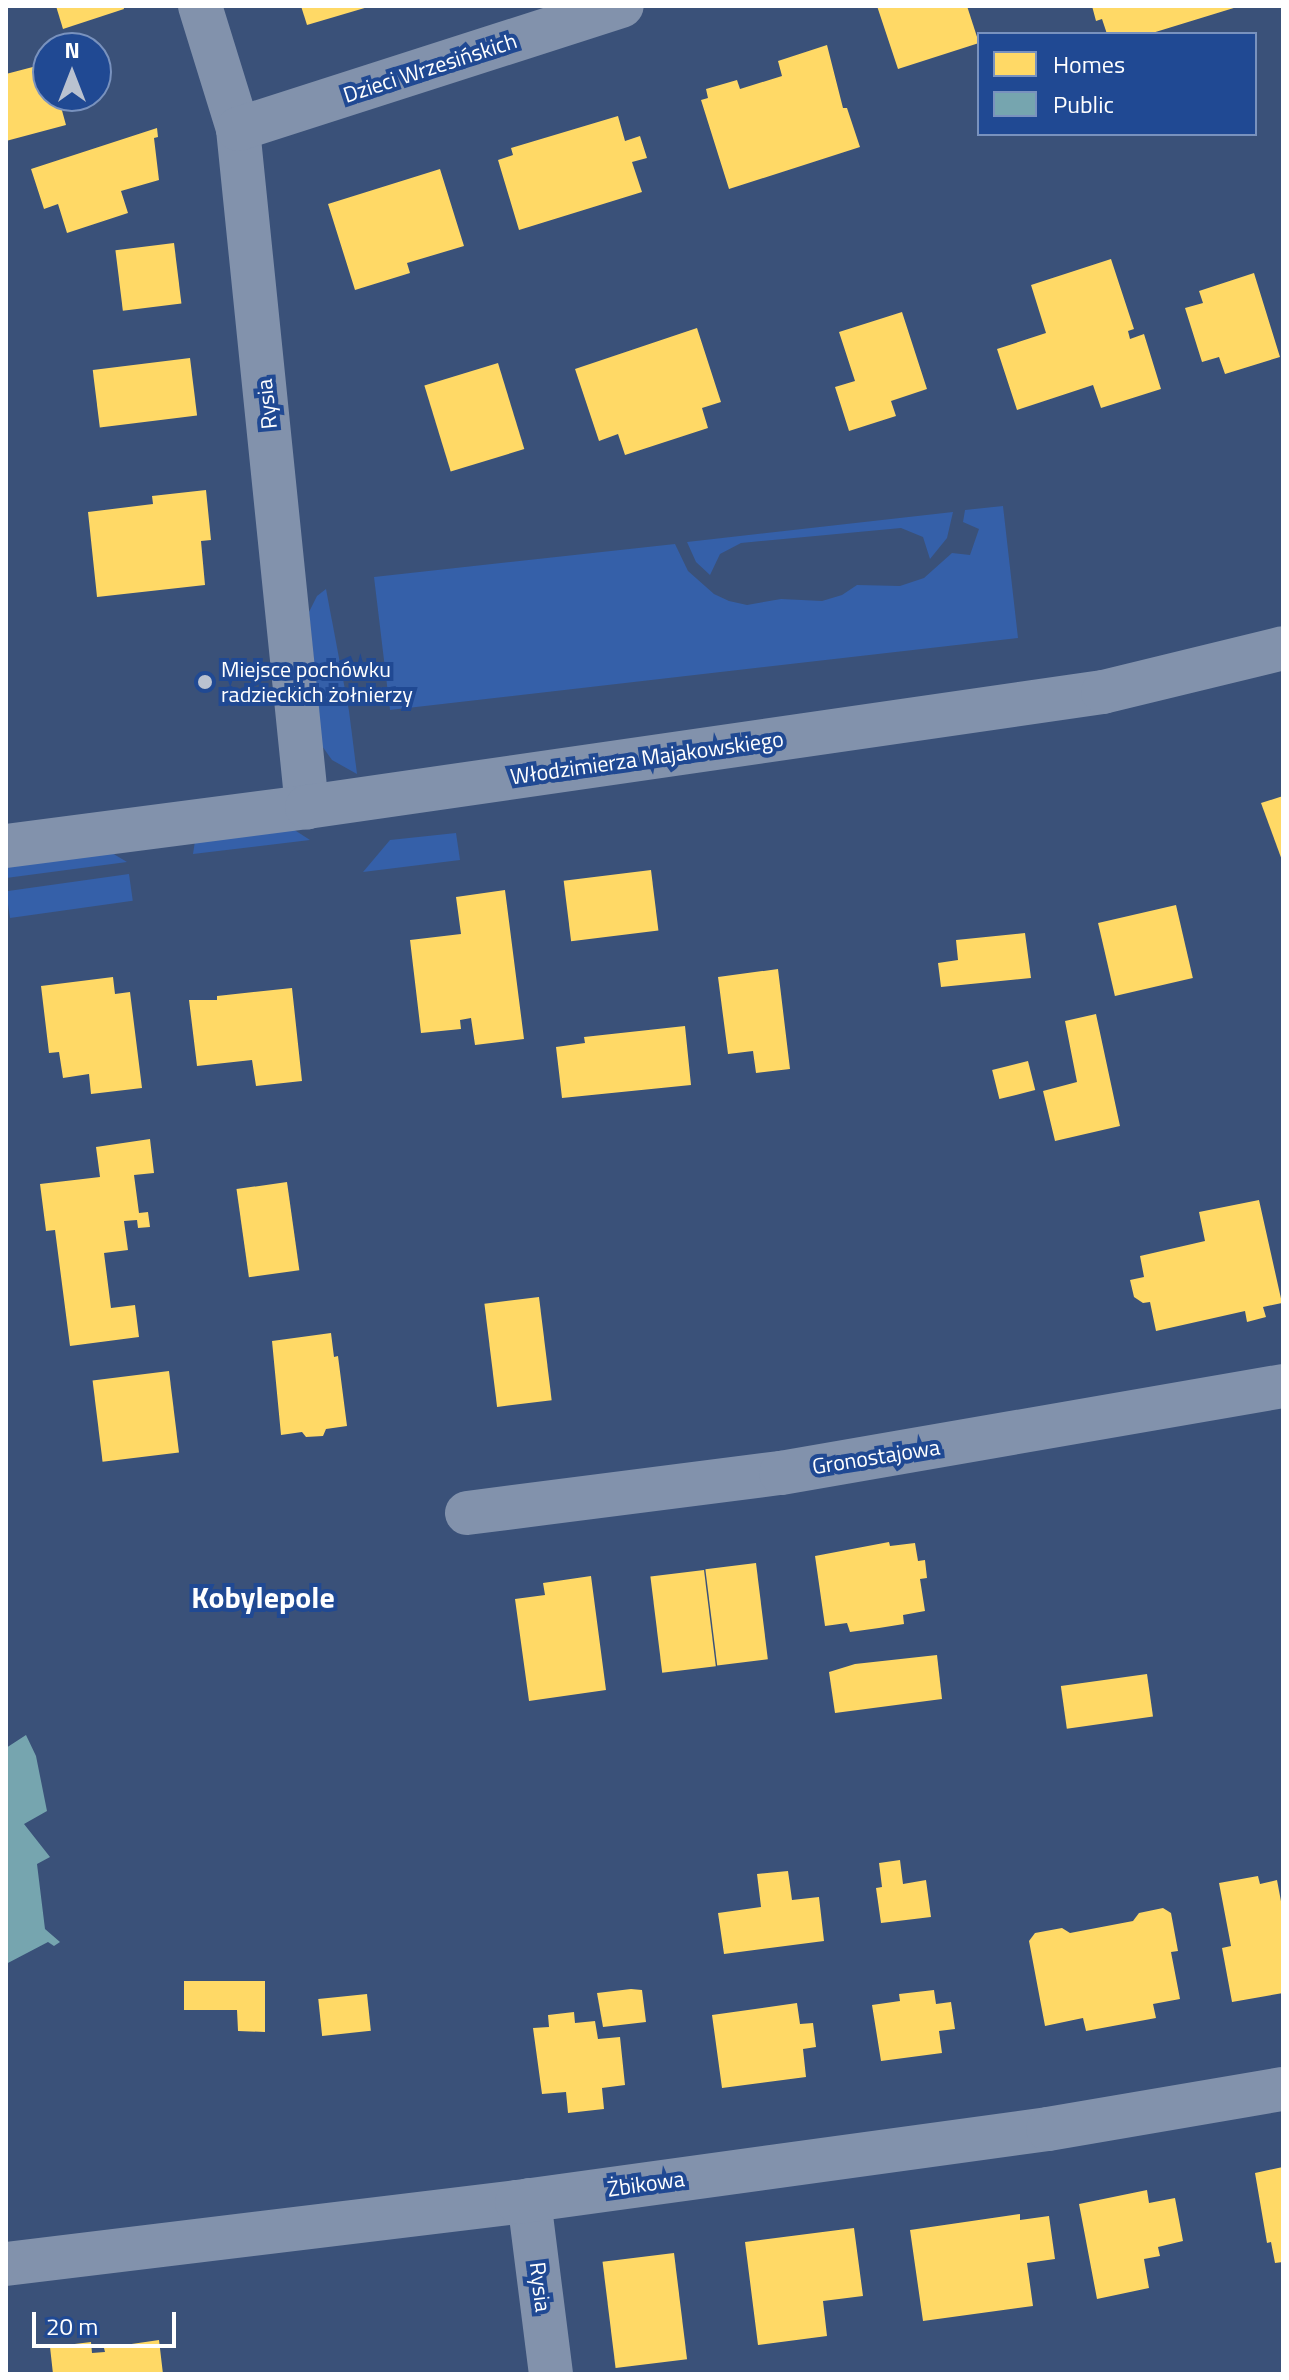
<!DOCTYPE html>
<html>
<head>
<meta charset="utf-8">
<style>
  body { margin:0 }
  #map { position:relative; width:1289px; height:2380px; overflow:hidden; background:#3a5179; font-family:"Titillium Web",sans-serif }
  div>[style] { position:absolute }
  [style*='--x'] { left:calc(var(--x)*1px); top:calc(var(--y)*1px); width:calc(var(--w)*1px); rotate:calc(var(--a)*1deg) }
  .green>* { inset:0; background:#3560a9; transform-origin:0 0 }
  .homes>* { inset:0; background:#ffd966; transform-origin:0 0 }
  .public>* { inset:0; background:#76a5af }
  .minor>* { height:44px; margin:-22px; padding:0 22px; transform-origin:22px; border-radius:22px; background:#8292ac }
  .dots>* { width:22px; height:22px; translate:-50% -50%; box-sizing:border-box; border:4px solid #204993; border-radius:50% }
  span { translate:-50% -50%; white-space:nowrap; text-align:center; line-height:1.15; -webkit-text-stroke:8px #204993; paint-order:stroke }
  .street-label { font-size:22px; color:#fff }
  .poi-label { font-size:22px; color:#fff }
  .left { translate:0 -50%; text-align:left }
  .district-label { font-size:30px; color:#fff; font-weight:700 }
  .frame { position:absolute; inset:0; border:8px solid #fff; pointer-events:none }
  .legend { position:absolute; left:977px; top:32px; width:280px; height:104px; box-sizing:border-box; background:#204993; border:2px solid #7992be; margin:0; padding:10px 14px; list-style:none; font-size:24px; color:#fff }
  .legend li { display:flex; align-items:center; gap:16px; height:40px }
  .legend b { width:40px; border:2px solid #7992be }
  .north { position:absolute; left:32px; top:32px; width:80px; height:80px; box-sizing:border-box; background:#204993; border:2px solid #7992be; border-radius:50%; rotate:0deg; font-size:22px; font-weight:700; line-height:32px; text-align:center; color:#fff }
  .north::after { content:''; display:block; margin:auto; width:28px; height:36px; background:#bac2d0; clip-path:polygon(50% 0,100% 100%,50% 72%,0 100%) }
  .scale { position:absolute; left:32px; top:2312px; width:144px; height:36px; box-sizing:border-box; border:4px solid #fff; border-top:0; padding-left:10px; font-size:24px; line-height:28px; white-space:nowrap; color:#fff; -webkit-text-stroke:6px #204993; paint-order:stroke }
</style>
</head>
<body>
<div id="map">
  <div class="green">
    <div style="clip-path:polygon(1003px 506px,1018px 638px,390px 710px,374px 577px,675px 544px,688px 571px,714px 594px,729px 601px,747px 605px,781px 599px,822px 601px,842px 595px,857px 585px,900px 586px,924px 578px,952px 553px,970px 555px,979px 529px,963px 522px,965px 510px)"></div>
    <div style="clip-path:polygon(953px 512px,947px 538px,930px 559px,923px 537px,901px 528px,741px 543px,720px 554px,710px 575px,696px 562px,687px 542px)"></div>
    <div style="clip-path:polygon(326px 589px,349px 711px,357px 774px,332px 760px,322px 746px,309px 612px,317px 596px)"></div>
    <div style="clip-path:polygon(293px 829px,310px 840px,193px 854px,195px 841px)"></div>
    <div style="clip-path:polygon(456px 833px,460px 860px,363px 872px,390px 840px)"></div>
    <div style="clip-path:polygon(112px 853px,127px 862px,6px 878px,6px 866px)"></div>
    <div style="left:129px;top:874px;width:27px;height:124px;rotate:82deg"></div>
  </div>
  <div class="homes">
    <div style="clip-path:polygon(56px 6px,123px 6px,124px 9px,63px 29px)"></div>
    <div style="clip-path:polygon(301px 6px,368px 6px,368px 7px,307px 25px)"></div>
    <div style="clip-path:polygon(877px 6px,967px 6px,979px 43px,898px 69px)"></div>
    <div style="clip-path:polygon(1092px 6px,1237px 6px,1237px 7px,1149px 34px,1107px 34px,1102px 19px,1096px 21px)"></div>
    <div style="clip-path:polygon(827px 45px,843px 108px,847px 108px,860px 147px,729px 189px,701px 100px,708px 98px,706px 89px,737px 80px,740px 89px,782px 76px,778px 61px)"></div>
    <div style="clip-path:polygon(48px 63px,48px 96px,58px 96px,66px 125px,6px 141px,6px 74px)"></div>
    <div style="clip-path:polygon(618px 116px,625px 141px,640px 136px,647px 158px,632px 162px,642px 192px,519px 230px,498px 160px,513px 155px,511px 148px)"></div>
    <div style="clip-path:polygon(157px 128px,158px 137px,154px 138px,159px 180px,121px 191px,128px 213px,67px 233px,58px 204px,44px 209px,31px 169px)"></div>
    <div style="clip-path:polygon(440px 169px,464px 246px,407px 263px,410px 273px,355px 290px,328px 204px)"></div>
    <div style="left:174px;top:243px;width:61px;height:59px;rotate:83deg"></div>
    <div style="clip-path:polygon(1111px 259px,1134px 329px,1128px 331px,1130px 339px,1144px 334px,1161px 389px,1101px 408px,1093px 385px,1017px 410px,997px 349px,1046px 333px,1031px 285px)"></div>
    <div style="clip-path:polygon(1254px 273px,1280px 357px,1225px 374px,1219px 357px,1202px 362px,1185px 308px,1203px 303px,1199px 291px)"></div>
    <div style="clip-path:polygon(902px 312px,927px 389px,891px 401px,896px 416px,849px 431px,835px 387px,855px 381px,839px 332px)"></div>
    <div style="clip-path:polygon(697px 328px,721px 402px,702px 408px,708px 428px,625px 455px,618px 434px,599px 441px,575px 369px)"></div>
    <div style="left:190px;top:358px;width:58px;height:98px;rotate:83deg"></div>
    <div style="left:498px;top:363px;width:90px;height:77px;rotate:73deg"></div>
    <div style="clip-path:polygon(206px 490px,211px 540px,201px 541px,205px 585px,97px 597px,88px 512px,153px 504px,152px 496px)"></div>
    <div style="clip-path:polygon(1283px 796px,1283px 863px,1261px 803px)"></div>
    <div style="left:651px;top:870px;width:61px;height:88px;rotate:83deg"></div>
    <div style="clip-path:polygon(505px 890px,524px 1039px,475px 1045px,471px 1018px,460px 1020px,461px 1029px,421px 1033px,410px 940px,461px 934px,456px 897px)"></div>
    <div style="left:1176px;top:905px;width:75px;height:80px;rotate:77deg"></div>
    <div style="clip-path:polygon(1025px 933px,1031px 978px,941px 987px,938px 963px,958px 960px,956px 940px)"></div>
    <div style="clip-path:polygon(778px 969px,790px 1069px,756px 1073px,753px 1051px,728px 1054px,718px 977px)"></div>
    <div style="clip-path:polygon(113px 977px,115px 994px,130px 992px,142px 1088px,91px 1094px,89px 1074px,63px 1078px,59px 1052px,49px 1053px,41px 986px)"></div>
    <div style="clip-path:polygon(292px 988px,302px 1081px,256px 1086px,252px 1060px,197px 1066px,189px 1000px,217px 1000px,217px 996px)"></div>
    <div style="clip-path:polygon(1096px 1014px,1120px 1126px,1055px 1141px,1043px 1091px,1077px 1082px,1065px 1021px)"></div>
    <div style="clip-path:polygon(685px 1026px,691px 1085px,562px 1098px,556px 1047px,585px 1043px,584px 1037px)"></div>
    <div style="left:1028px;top:1061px;width:30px;height:37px;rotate:76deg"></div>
    <div style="clip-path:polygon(150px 1139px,154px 1173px,134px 1175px,139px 1213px,148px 1212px,150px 1227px,138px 1228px,137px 1220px,124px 1221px,128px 1250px,104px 1253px,111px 1308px,135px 1305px,139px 1337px,70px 1346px,55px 1230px,46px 1231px,40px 1184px,100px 1177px,96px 1147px)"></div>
    <div style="left:287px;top:1182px;width:89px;height:51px;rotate:82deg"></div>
    <div style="clip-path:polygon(1259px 1200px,1282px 1303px,1263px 1307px,1266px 1317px,1247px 1322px,1245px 1311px,1156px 1331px,1150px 1302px,1143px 1303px,1134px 1297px,1130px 1280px,1144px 1277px,1140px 1256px,1205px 1241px,1199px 1212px)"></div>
    <div style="left:539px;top:1297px;width:104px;height:55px;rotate:83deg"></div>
    <div style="clip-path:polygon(331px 1333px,334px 1357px,338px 1356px,347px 1426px,326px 1429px,323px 1436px,306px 1437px,302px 1432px,281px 1435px,272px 1341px)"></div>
    <div style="left:169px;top:1371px;width:82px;height:77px;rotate:83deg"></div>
    <div style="clip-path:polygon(889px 1542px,890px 1546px,915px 1543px,918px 1561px,925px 1560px,927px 1578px,920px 1579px,925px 1611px,903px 1615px,904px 1624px,879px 1628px,850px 1632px,847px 1623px,825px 1626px,815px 1556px)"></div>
    <div style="left:756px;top:1563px;width:97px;height:51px;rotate:83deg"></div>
    <div style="left:704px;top:1570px;width:97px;height:54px;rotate:83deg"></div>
    <div style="clip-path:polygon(591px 1576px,606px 1690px,529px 1701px,515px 1599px,545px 1595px,543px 1583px)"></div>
    <div style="clip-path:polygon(937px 1655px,942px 1699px,835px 1713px,829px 1672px,855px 1664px)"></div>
    <div style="left:1147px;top:1674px;width:43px;height:87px;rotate:82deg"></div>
    <div style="clip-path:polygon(900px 1860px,903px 1884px,926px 1880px,931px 1917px,881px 1923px,876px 1888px,882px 1887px,879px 1863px)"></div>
    <div style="clip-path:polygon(788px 1871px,792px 1900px,819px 1897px,824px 1941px,724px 1954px,718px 1913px,761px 1907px,757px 1874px)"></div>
    <div style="clip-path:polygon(1258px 1876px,1260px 1884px,1277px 1880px,1283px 1912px,1283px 1993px,1232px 2002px,1222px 1948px,1231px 1946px,1219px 1883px)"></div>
    <div style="clip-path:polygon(1163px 1908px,1171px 1913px,1178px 1951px,1171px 1952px,1180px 1999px,1153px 2004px,1156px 2018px,1086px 2031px,1083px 2018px,1045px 2026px,1029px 1941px,1035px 1933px,1062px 1928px,1070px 1933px,1133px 1921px,1139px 1913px)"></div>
    <div style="clip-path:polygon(184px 1981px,265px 1981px,265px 2032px,238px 2031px,237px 2010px,184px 2010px)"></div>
    <div style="clip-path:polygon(631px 1989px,642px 1990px,646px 2022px,603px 2027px,597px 1993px)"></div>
    <div style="clip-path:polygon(934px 1990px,936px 2004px,951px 2002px,955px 2029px,939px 2031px,942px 2053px,881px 2061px,872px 2005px,900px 2001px,899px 1994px)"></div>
    <div style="left:367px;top:1994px;width:37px;height:49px;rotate:84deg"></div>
    <div style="clip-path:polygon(797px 2003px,800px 2024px,813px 2023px,816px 2047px,803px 2049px,806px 2077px,722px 2088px,712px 2015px)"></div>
    <div style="clip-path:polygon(574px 2012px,575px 2023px,595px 2021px,598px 2039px,620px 2037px,625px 2085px,602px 2088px,604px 2109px,568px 2113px,566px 2092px,542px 2094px,533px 2028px,549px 2027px,548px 2015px)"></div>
    <div style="clip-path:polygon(1283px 2167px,1283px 2262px,1275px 2263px,1271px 2242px,1267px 2243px,1255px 2173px)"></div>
    <div style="clip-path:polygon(1147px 2190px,1149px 2203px,1175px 2198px,1183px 2241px,1158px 2247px,1160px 2256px,1144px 2259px,1149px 2288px,1097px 2299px,1079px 2204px)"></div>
    <div style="clip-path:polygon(1020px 2214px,1020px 2220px,1049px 2216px,1055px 2259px,1027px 2263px,1033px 2306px,923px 2321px,910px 2230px)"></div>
    <div style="clip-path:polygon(854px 2228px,863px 2296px,823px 2301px,827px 2336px,758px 2345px,745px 2242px)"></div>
    <div style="left:674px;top:2253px;width:107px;height:72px;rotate:83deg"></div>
    <div style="clip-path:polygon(159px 2340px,163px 2374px,53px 2374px,50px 2347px,91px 2342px,92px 2353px,105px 2352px,104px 2348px)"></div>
  </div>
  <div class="public">
    <div style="clip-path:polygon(26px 1735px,36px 1756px,47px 1811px,24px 1824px,50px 1857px,37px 1864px,45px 1929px,60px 1942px,54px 1946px,48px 1942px,6px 1964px,6px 1748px)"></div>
  </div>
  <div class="minor">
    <div style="--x:200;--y:6;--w:129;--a:72.8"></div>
    <div style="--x:238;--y:129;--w:682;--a:84.19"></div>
    <div style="--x:238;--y:129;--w:403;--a:-17.8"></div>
    <div style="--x:6;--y:846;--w:304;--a:-7.4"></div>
    <div style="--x:307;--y:807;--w:804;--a:-8.22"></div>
    <div style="--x:1103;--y:692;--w:185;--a:-13.7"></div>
    <div style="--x:467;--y:1513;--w:317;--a:-7.3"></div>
    <div style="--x:781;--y:1473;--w:509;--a:-9.83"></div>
    <div style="--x:529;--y:2200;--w:175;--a:82.8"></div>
    <div style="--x:6;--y:2264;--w:515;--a:-6.92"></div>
    <div style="--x:517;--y:2202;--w:536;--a:-7.83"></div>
    <div style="--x:1048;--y:2129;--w:238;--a:-9.7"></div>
  </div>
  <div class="dots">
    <div style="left:205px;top:682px;background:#bac2d0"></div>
  </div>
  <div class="street-label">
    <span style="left:430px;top:68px;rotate:-18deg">Dzieci Wrzesińskich</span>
    <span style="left:267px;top:404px;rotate:-96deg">Rysia</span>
    <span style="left:647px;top:758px;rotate:-8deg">Włodzimierza Majakowskiego</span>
    <span style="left:876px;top:1457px;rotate:-9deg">Gronostajowa</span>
    <span style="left:646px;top:2184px;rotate:-8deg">Żbikowa</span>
    <span style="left:540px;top:2287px;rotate:83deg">Rysia</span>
  </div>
  <div class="poi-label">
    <span class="left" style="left:221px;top:682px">Miejsce pochówku<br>radzieckich żołnierzy</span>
  </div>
  <div class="district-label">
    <span style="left:263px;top:1597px">Kobylepole</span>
  </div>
  <div class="frame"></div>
  <ul class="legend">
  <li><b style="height:22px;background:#ffd966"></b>Homes</li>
  <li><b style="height:22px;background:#76a5af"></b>Public</li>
  </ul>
  <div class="north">N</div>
  <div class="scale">20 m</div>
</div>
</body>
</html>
